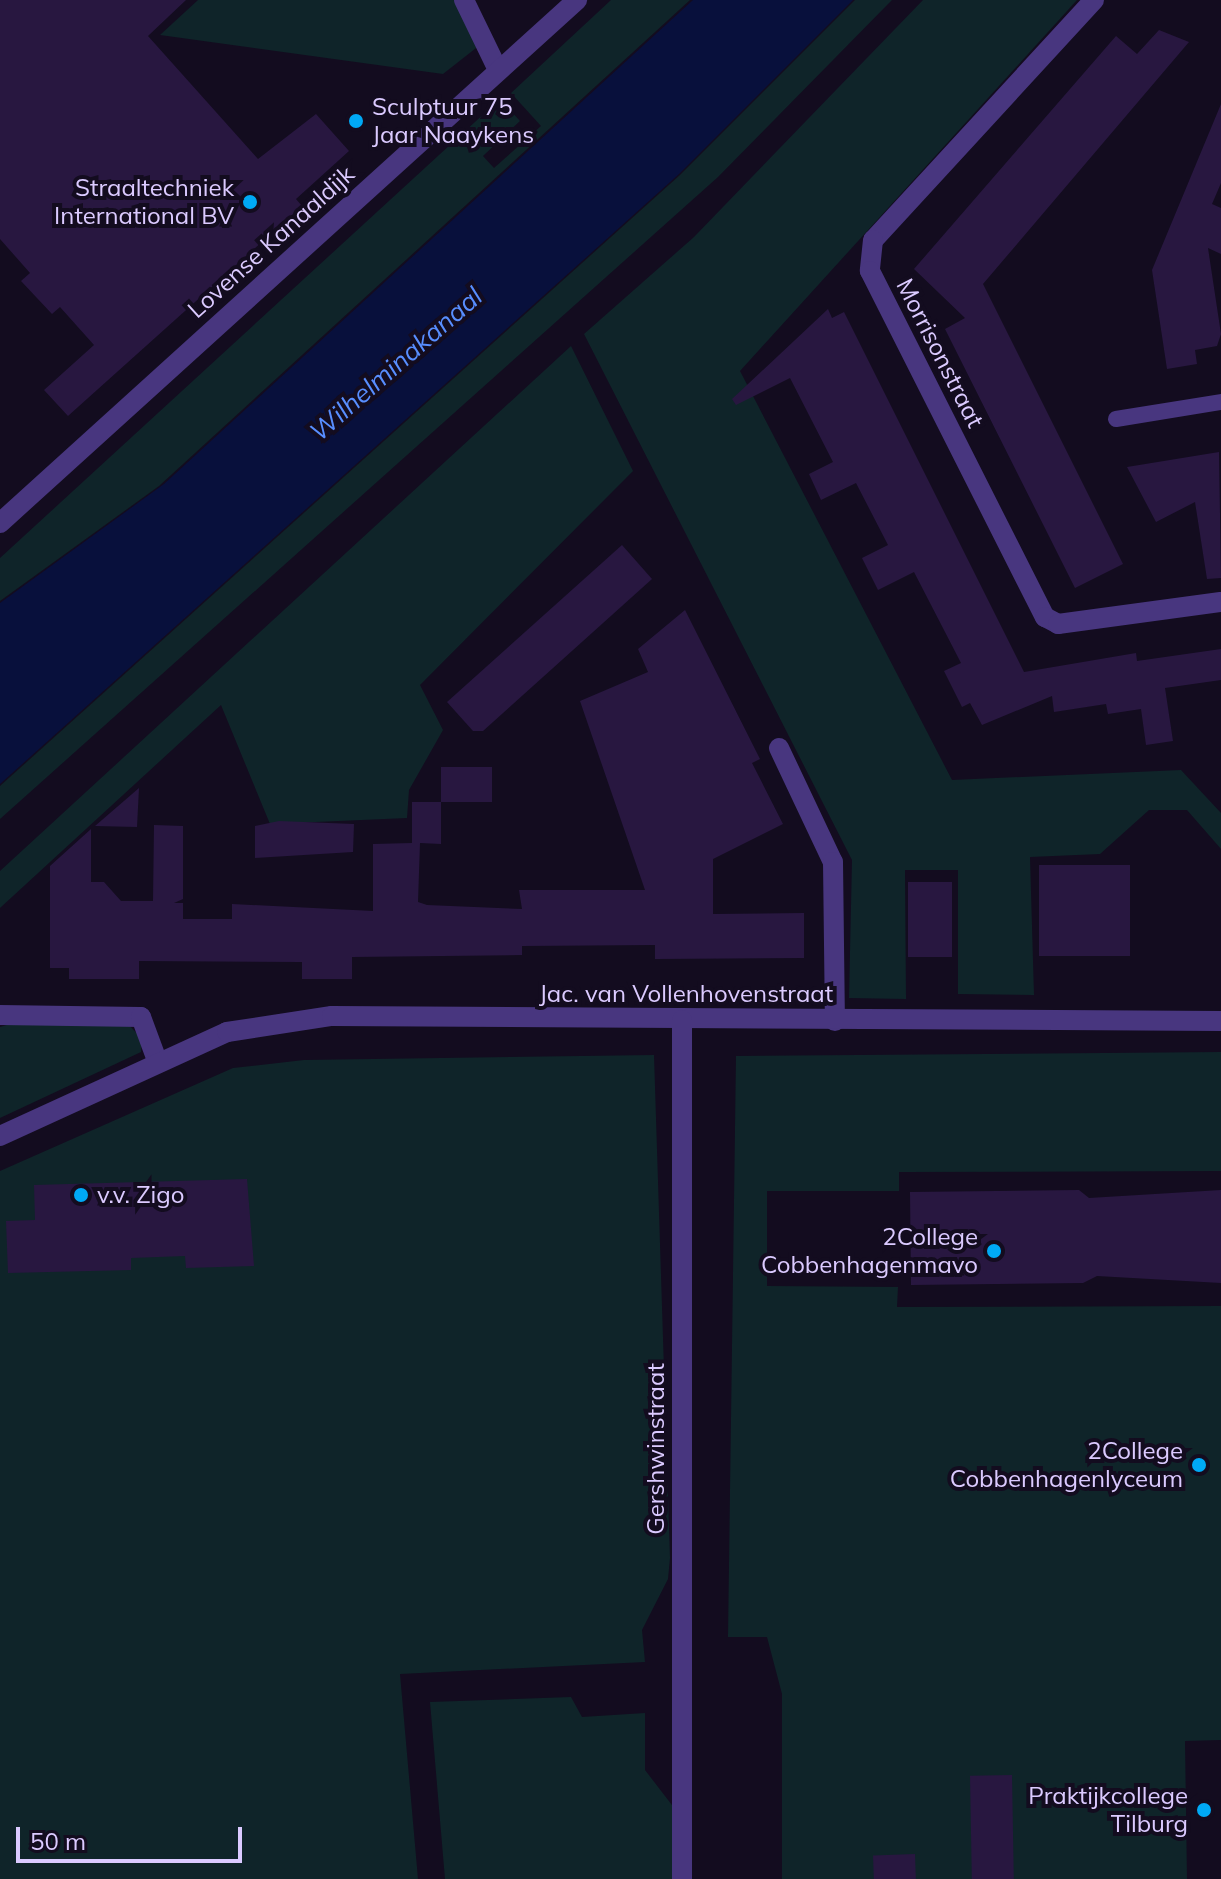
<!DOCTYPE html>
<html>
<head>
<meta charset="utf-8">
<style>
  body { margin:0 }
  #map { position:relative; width:1221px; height:1879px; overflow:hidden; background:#130c1f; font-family:Mulish,sans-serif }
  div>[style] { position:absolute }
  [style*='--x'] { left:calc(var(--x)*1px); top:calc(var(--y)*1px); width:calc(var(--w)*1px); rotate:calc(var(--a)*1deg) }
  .green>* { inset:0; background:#0f2429 }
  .water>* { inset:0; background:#08103c }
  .building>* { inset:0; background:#281740; transform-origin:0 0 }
  .service>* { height:16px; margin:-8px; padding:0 8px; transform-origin:8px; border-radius:8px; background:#48367f }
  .minor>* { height:20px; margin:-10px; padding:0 10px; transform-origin:10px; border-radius:10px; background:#48367f }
  .dots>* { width:22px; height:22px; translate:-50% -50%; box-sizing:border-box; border:4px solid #130c1f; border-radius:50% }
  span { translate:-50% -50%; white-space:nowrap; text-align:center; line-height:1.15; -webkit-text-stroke:8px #130c1f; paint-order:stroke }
  .poi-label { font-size:24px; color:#dbcaff }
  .left { translate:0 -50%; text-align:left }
  .right { translate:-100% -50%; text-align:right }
  .street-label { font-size:24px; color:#dbcaff }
  .water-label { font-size:26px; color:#588eff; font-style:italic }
  .scale { position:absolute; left:16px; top:1827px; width:226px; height:36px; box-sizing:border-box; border:4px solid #dbcaff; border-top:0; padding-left:10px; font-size:24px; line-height:28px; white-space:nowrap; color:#dbcaff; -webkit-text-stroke:6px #130c1f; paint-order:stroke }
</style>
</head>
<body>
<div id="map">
  <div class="green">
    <div style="clip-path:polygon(198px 0,465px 0,485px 41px,443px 74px,160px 35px)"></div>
    <div style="clip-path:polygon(611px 0,690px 0,159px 486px,0 601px,0 558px,500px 99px,520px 121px,483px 156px,494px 168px,541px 126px,511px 93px)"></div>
    <div style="clip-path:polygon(855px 0,892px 0,718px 177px,0 819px,0 786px,680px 175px)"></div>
    <div style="clip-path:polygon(923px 0,1077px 0,740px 371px,952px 780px,1181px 770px,1221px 813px,1221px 849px,1187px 810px,1149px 810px,1100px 854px,1030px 857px,1034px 995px,958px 994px,958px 870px,905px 870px,906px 999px,849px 998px,852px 860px,584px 334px,694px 237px)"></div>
    <div style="clip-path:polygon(571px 346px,633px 471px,420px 685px,443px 730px,409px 790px,407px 818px,270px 824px,221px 705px,0 908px,0 871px)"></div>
    <div style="clip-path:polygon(10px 1024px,129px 1025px,142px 1039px,141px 1052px,0 1118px,0 1027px)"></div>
    <div style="clip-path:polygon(1221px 1052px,1221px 1171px,899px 1172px,899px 1191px,767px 1191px,767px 1286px,898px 1287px,897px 1307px,1221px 1306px,1221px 1740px,1185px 1741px,1187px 1879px,782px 1879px,782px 1694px,767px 1637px,728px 1637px,736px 1056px)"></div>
    <div style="clip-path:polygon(654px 1055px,670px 1558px,668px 1579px,642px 1630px,645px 1662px,400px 1674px,418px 1879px,0 1879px,0 1171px,233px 1068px,304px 1060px)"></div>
    <div style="clip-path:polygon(571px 1697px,582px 1717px,645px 1713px,645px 1770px,675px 1809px,674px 1879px,445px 1879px,430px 1702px)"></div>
  </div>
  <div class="water">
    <div style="clip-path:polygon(693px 0,853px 0,679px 174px,0 784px,0 603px,164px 484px)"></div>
  </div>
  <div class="building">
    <div style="clip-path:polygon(0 0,186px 0,148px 36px,258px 159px,316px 114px,349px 151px,296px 199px,302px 206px,68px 416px,44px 390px,94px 345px,60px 307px,52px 314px,21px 281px,30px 273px,0 239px)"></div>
    <div style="clip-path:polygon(1159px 30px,1189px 42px,983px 284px,1123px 564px,1075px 588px,945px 329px,965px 318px,914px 269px,1116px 36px,1137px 54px)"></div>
    <div style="clip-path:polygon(1221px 104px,1221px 183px,1212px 204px,1221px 208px,1221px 254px,1208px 248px,1221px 334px,1217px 346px,1195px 350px,1197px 364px,1167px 369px,1152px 270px)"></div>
    <div style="clip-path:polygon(828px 309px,832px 318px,844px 312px,1024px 672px,1136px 653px,1137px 661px,1221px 649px,1221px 680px,1165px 688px,1173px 741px,1146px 745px,1141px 709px,1108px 714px,1106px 704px,1054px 712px,1052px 696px,982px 725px,970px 703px,962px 707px,944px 671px,961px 663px,914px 572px,878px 590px,862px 558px,888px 545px,856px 483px,821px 500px,809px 474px,833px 462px,790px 378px,736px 405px,732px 399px)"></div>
    <div style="clip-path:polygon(1219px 452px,1221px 578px,1207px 579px,1195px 502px,1156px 522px,1127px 467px)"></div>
    <div style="clip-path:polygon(622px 545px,652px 579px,483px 731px,473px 731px,447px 702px)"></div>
    <div style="clip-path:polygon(685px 610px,760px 759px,752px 763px,783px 824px,713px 859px,713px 914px,804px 913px,804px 958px,655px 959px,655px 945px,522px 946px,522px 955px,352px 957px,352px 979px,302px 979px,302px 962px,139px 961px,139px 979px,69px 979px,69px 968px,50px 968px,50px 866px,91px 829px,91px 882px,104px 882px,121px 901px,153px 901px,154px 825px,183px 826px,183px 899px,174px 903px,183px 903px,183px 919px,232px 919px,232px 904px,373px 911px,373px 844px,412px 843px,412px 802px,441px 802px,441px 844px,420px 843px,418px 902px,427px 905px,522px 909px,519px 890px,645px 890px,580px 701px,648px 672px,638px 649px)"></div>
    <div style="left:441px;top:767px;width:51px;height:35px"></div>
    <div style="clip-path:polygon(139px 788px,137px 827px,95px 826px)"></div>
    <div style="clip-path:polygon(279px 821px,354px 824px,353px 852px,255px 858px,255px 826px)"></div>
    <div style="left:1039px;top:865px;width:91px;height:91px"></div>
    <div style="left:908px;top:882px;width:44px;height:75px"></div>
    <div style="clip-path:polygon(247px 1179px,254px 1266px,186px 1268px,185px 1256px,131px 1258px,131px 1270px,8px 1273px,6px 1221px,35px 1220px,34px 1185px)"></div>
    <div style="clip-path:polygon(1079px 1190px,1089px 1198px,1221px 1190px,1221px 1283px,1097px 1276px,1083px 1283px,911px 1285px,910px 1192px)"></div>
    <div style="left:1012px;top:1775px;width:104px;height:42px;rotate:89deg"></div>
    <div style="left:915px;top:1854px;width:25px;height:42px;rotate:88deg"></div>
  </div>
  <div class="service">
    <div style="--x:1116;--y:419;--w:106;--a:-9.2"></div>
  </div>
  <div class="minor">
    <div style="--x:464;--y:0;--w:78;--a:64.1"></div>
    <div style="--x:1094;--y:0;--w:326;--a:132.6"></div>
    <div style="--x:873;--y:240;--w:31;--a:96"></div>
    <div style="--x:870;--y:271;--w:388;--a:63.2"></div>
    <div style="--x:1045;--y:617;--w:15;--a:28"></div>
    <div style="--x:1058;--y:624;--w:164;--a:-7.7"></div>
    <div style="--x:0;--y:523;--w:779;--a:-42.19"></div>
    <div style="--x:779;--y:748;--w:126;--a:64.7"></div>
    <div style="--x:833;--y:862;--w:159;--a:89.3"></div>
    <div style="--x:0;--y:1015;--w:141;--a:0.8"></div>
    <div style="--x:141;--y:1017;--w:49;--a:69.7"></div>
    <div style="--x:0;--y:1136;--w:250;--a:-24.6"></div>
    <div style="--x:227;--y:1032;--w:106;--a:-8.7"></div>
    <div style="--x:332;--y:1016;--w:889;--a:0.32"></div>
    <div style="--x:682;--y:1879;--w:859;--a:-90"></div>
  </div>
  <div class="dots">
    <div style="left:356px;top:121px;background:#00a9f5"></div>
    <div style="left:250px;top:202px;background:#00a9f5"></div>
    <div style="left:81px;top:1195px;background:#00a9f5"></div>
    <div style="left:994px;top:1251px;background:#00a9f5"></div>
    <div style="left:1199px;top:1465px;background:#00a9f5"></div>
    <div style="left:1204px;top:1810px;background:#00a9f5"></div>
  </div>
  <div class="poi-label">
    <span class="left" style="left:372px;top:121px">Sculptuur 75<br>Jaar Naaykens</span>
    <span class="right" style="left:234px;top:202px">Straaltechniek<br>International BV</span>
    <span class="left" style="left:97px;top:1195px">v.v. Zigo</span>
    <span class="right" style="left:978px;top:1251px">2College<br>Cobbenhagenmavo</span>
    <span class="right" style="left:1183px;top:1465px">2College<br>Cobbenhagenlyceum</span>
    <span class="right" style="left:1188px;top:1810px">Praktijkcollege<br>Tilburg</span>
  </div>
  <div class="street-label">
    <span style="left:271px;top:242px;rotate:-42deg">Lovense Kanaaldijk</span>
    <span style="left:940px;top:353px;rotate:63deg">Morrisonstraat</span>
    <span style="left:686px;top:994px">Jac. van Vollenhovenstraat</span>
    <span style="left:656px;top:1449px;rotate:-90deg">Gershwinstraat</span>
  </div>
  <div class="water-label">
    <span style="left:396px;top:364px;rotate:-41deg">Wilhelminakanaal</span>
  </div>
  <div class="scale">50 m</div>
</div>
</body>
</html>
